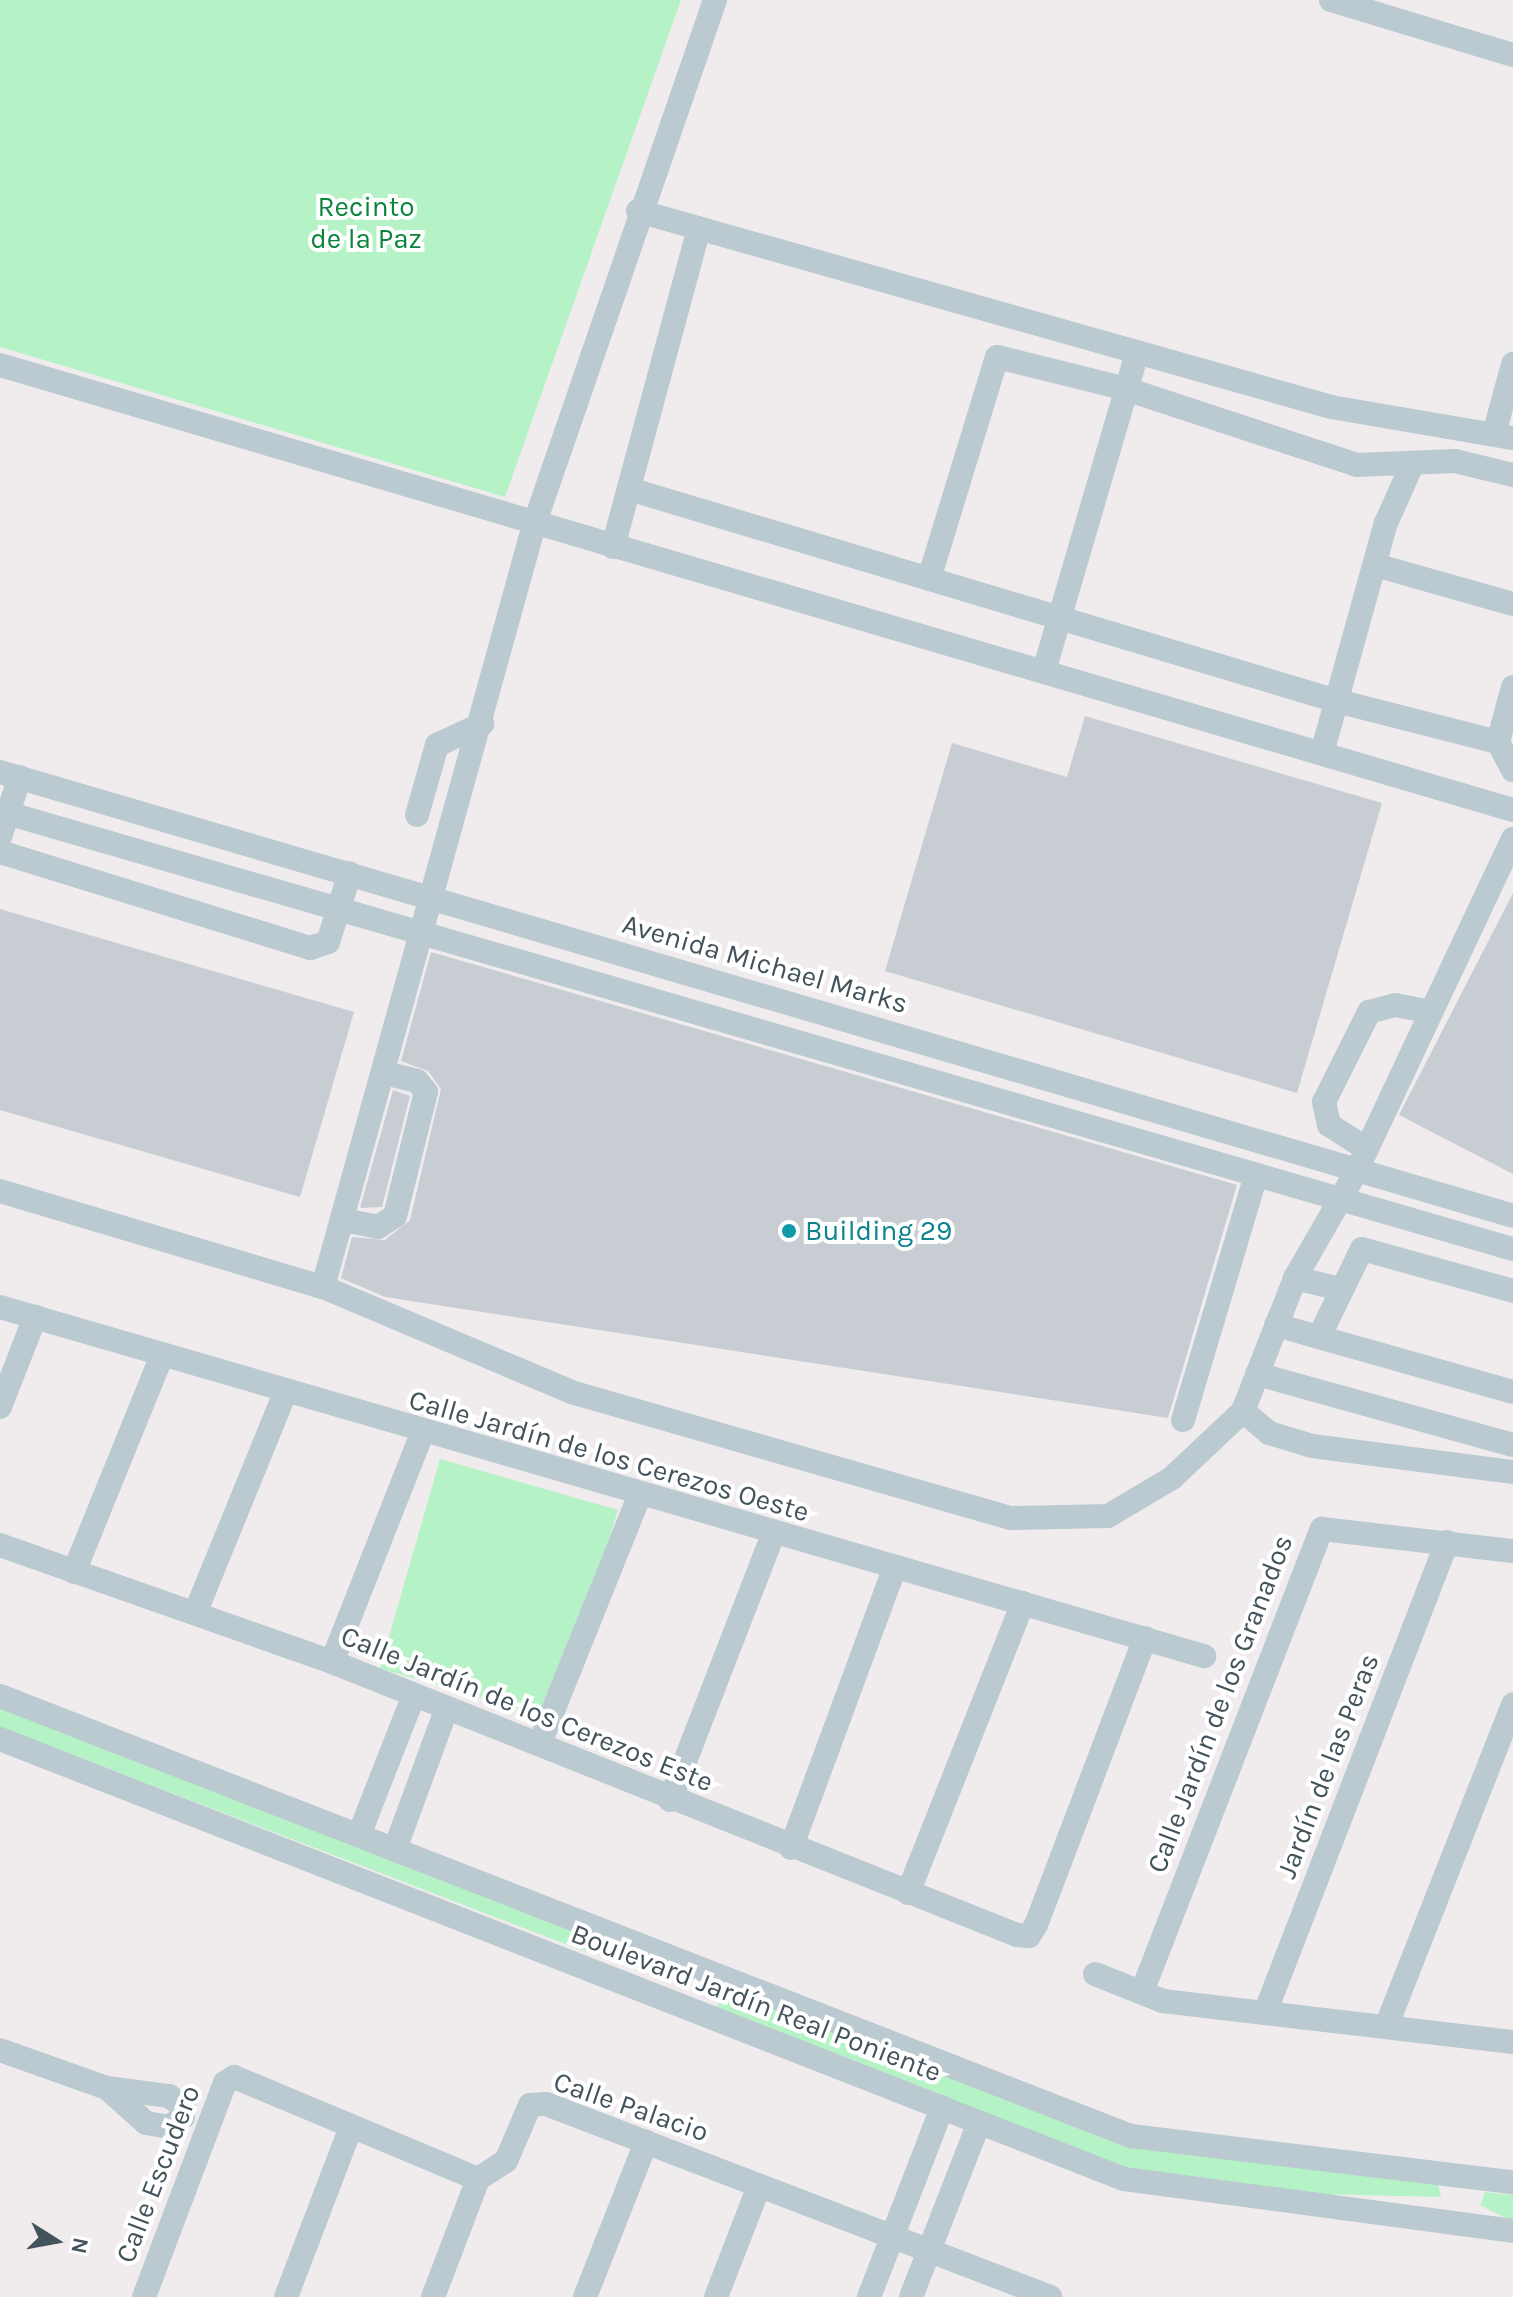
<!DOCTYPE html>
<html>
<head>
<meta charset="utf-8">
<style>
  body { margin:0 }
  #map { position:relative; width:1513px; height:2297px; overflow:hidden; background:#f0eced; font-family:Karla,sans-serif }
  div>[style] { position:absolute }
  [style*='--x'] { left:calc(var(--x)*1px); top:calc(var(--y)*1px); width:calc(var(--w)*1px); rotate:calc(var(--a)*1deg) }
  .green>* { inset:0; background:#b5f3c7; transform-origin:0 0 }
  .building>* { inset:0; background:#c8cdd3 }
  .minor>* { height:24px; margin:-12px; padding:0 12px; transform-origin:12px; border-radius:12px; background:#bbcad1 }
  .dots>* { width:22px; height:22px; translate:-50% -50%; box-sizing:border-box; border:4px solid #fff; border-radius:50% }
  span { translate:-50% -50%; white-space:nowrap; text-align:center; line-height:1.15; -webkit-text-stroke:8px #fff; paint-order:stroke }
  .park-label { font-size:28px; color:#0c853c }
  .street-label { font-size:28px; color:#43535c }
  .culture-label { font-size:28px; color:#0d838f }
  .left { translate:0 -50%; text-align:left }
  .north { position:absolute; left:16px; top:2201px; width:80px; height:80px; -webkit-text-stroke:6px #fff; paint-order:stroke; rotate:101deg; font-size:22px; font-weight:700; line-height:32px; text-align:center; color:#43535c }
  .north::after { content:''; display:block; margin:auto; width:28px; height:36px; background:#43535c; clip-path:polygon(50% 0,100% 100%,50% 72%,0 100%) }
</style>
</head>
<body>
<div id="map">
  <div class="green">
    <div style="clip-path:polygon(0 0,681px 0,505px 497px,0 347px)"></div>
    <div style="left:440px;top:1459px;width:185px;height:218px;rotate:16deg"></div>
    <div style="clip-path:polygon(0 1704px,678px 1964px,677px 1978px,576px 1948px,0 1727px)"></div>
    <div style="clip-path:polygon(726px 1992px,1134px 2145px,1437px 2180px,1441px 2197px,1317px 2194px,1128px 2170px,716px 2008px)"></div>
    <div style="clip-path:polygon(1485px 2192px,1513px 2195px,1513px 2222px,1480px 2205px)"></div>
  </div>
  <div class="building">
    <div style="clip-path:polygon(1085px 716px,1382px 803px,1297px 1093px,885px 971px,952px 743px,1067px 777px)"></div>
    <div style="clip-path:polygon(1513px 893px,1513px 1174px,1399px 1115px)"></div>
    <div style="clip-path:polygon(0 909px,354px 1012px,300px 1197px,0 1110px)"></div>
    <div style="clip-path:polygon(431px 952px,1237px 1185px,1168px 1418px,385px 1297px,341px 1278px,352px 1237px,385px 1240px,410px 1220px,441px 1089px,428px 1071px,401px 1061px)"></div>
    <div style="clip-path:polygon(393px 1090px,410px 1096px,382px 1207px,360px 1208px)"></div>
  </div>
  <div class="minor">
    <div style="--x:715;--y:0;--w:555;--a:109.02"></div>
    <div style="--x:534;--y:525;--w:791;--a:105.48"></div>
    <div style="--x:323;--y:1287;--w:269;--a:22.9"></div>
    <div style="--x:571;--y:1392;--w:458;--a:16"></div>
    <div style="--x:1011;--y:1518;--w:97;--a:-1.2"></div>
    <div style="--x:1108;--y:1516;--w:74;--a:-30.7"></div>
    <div style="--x:1172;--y:1478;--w:98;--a:-43.3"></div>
    <div style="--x:1243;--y:1411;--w:143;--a:-68.6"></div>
    <div style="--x:1295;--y:1278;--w:125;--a:-60.1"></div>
    <div style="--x:1357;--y:1170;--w:366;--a:-64.8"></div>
    <div style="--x:1331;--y:0;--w:190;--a:16.8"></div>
    <div style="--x:638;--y:211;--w:720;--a:15.79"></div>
    <div style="--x:1331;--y:407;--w:185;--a:9.7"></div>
    <div style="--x:0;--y:365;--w:1577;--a:16.39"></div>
    <div style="--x:1494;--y:434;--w:73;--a:-74.8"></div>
    <div style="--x:629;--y:489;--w:739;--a:16.67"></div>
    <div style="--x:1337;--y:701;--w:166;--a:14.3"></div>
    <div style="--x:613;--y:547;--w:330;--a:-74.9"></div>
    <div style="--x:1375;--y:565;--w:143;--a:15.8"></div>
    <div style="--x:929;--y:579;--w:232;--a:-73"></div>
    <div style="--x:997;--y:357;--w:133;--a:13.9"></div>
    <div style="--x:1126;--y:389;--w:243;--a:18.2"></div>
    <div style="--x:1357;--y:465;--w:98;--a:-2.3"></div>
    <div style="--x:1455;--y:461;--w:60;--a:13.6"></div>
    <div style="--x:1044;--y:671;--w:332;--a:-73.7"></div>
    <div style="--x:1513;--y:687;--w:57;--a:105.3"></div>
    <div style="--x:1498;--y:742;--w:32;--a:62"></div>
    <div style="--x:1322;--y:753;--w:239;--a:-74.5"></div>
    <div style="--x:1386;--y:523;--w:64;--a:-65.9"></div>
    <div style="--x:0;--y:772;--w:1577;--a:16.35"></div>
    <div style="--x:0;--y:811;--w:1575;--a:16.15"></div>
    <div style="--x:417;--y:815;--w:73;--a:-74.1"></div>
    <div style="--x:437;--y:745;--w:50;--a:-25"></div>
    <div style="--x:0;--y:837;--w:63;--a:-71.6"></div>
    <div style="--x:0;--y:852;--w:325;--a:17.2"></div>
    <div style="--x:310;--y:948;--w:19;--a:-18"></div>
    <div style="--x:328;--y:942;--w:72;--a:-72.3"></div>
    <div style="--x:1367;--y:1149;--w:45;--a:-147.7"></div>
    <div style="--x:1329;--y:1125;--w:24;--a:-102"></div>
    <div style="--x:1324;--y:1102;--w:101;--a:-63.4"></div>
    <div style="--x:1369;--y:1012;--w:27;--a:-15"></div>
    <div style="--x:1395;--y:1005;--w:37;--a:11"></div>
    <div style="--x:0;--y:1191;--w:337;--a:16.6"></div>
    <div style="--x:343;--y:1220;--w:36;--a:11"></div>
    <div style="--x:378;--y:1227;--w:20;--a:-33"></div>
    <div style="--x:395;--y:1216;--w:128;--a:-76"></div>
    <div style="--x:426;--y:1092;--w:14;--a:-129"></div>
    <div style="--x:417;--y:1081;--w:32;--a:-166"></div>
    <div style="--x:1295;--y:1278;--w:46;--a:13.7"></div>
    <div style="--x:0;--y:1307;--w:1254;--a:16.17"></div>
    <div style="--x:1276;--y:1325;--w:246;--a:15.8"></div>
    <div style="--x:1319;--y:1337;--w:98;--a:-64"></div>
    <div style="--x:1362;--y:1249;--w:157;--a:15.5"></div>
    <div style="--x:1257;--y:1374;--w:266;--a:15.5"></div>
    <div style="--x:0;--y:1407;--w:97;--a:-68.7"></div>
    <div style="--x:1243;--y:1411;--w:34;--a:40"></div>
    <div style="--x:1269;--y:1433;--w:45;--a:16.8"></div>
    <div style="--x:1312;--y:1446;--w:203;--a:7.4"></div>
    <div style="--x:1183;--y:1420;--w:256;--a:-73.4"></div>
    <div style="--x:0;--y:1545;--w:352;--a:19.4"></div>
    <div style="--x:332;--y:1662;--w:737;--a:21.73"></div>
    <div style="--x:1017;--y:1935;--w:12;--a:5"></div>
    <div style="--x:1029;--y:1936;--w:13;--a:-58"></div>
    <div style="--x:1036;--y:1925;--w:307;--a:-69.2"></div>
    <div style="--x:74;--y:1572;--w:234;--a:-67.9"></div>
    <div style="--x:196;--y:1611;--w:235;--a:-67.8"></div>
    <div style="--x:332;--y:1662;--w:245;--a:-68.5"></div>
    <div style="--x:0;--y:1696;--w:1214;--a:21.26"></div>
    <div style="--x:1131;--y:2136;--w:385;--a:6.9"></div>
    <div style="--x:0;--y:1739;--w:1207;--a:21.38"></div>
    <div style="--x:1124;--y:2179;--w:392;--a:7.6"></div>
    <div style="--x:540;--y:1743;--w:265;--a:-68.1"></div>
    <div style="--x:670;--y:1800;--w:285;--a:-68.8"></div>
    <div style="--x:359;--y:1835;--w:150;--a:-68.6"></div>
    <div style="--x:791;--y:1848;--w:297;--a:-69.7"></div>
    <div style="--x:395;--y:1849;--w:150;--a:-69.8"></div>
    <div style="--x:908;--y:1893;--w:312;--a:-68.4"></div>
    <div style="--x:1095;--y:1974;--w:73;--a:21.7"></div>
    <div style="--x:1163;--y:2001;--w:352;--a:6.7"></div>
    <div style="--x:1142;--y:1992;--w:497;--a:-68.8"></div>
    <div style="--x:1322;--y:1529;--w:192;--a:6.6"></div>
    <div style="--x:1265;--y:2013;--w:505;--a:-68.87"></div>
    <div style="--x:1386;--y:2027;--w:347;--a:-68.5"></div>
    <div style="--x:0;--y:2050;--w:114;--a:19.6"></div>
    <div style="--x:107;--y:2088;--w:63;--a:7.4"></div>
    <div style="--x:169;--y:2096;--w:19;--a:36"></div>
    <div style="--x:184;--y:2107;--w:10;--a:96"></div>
    <div style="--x:183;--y:2117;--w:17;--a:144"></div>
    <div style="--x:169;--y:2127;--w:23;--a:-170"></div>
    <div style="--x:146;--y:2123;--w:52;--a:-138.1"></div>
    <div style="--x:144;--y:2297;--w:229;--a:-69.3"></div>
    <div style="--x:225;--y:2083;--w:11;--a:-34"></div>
    <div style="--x:234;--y:2077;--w:264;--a:22.7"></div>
    <div style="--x:478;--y:2179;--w:33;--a:-33"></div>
    <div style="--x:506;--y:2161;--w:61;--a:-66.8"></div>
    <div style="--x:530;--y:2105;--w:16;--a:-4"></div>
    <div style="--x:546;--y:2104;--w:540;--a:20.95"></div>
    <div style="--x:286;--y:2297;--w:182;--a:-69.1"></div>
    <div style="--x:433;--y:2297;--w:126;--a:-69.1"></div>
    <div style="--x:585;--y:2297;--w:167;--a:-68.5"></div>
    <div style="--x:716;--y:2297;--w:119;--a:-68.8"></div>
    <div style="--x:869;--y:2297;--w:203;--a:-68.9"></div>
    <div style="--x:911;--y:2297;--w:187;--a:-68.7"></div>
  </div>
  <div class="dots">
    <div style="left:789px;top:1231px;background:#0f9aa8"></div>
  </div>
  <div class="park-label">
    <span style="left:366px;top:223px">Recinto<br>de la Paz</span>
  </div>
  <div class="street-label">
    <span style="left:765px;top:964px;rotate:16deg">Avenida Michael Marks</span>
    <span style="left:609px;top:1456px;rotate:16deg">Calle Jardín de los Cerezos Oeste</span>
    <span style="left:1220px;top:1704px;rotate:-69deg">Calle Jardín de los Granados</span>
    <span style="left:527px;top:1709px;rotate:22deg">Calle Jardín de los Cerezos Este</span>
    <span style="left:1328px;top:1766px;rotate:-69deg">Jardín de las Peras</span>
    <span style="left:756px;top:2003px;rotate:21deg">Boulevard Jardín Real Poniente</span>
    <span style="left:631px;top:2107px;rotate:19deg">Calle Palacio</span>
    <span style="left:158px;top:2174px;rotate:-69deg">Calle Escudero</span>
  </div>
  <div class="culture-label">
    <span class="left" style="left:805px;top:1231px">Building 29</span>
  </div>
  <div class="north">N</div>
</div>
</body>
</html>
